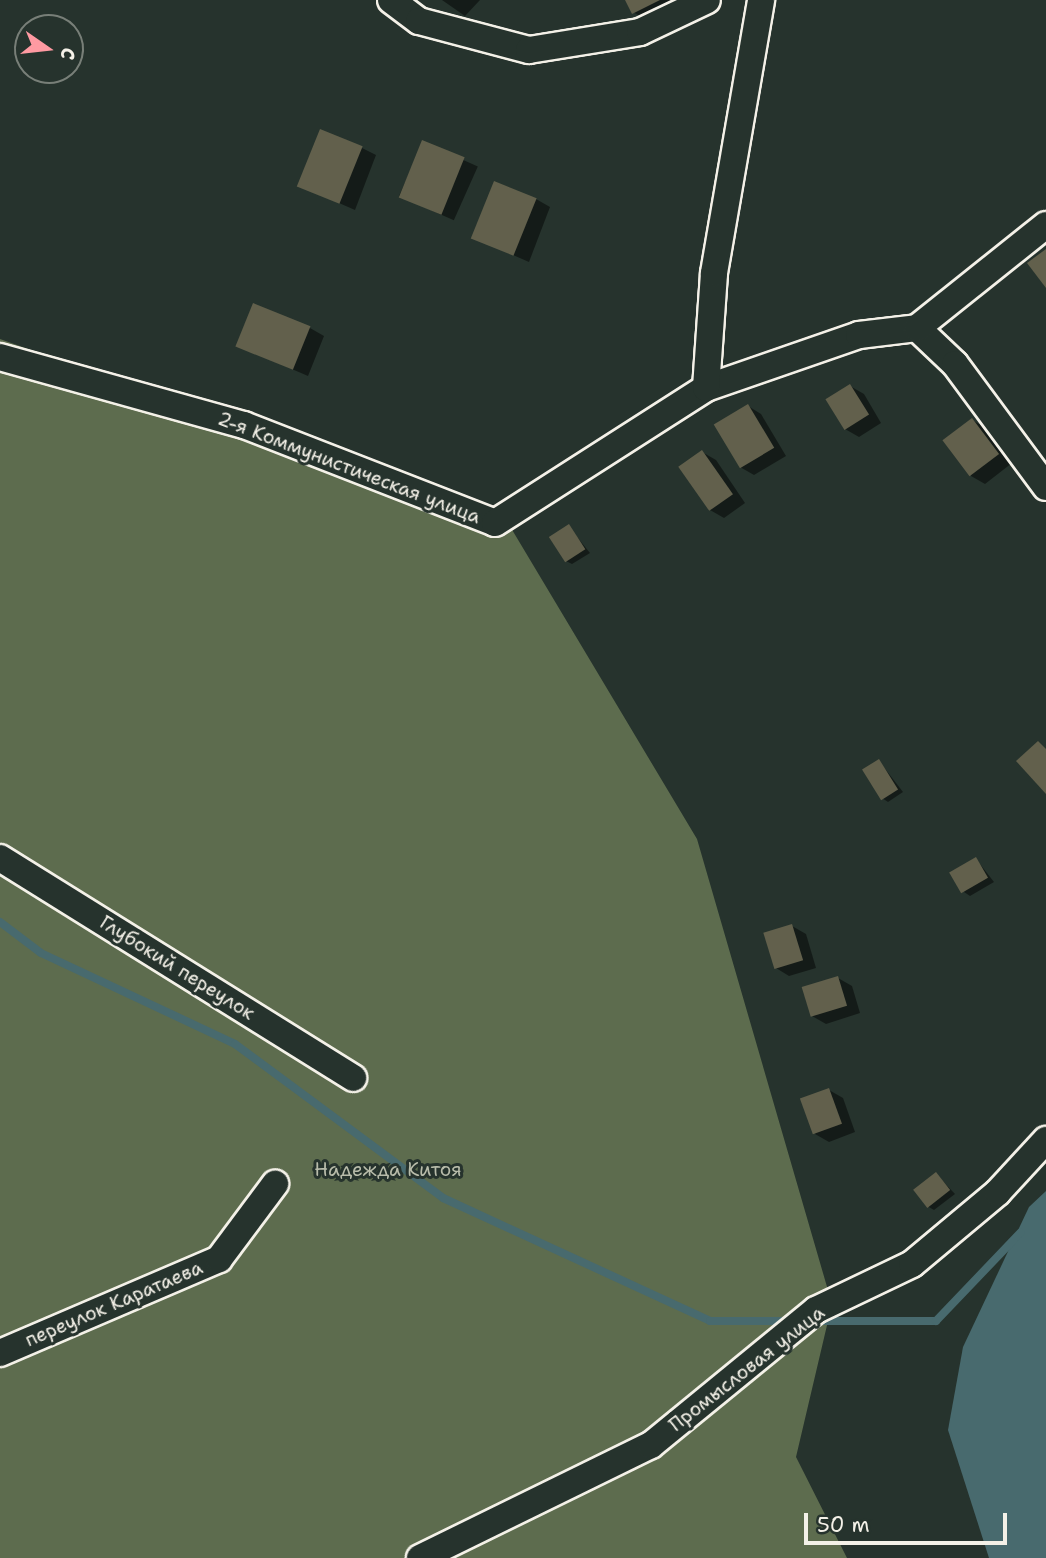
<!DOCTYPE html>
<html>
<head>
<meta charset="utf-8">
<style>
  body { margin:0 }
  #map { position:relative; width:1046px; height:1558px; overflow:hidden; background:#26332d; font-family:"Shantell Sans",sans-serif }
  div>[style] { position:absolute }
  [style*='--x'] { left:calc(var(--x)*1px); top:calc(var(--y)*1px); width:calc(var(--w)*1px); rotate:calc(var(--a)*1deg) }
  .green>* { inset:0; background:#5d6c4e }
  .water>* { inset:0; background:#486a6e }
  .shadow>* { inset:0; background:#0007; transform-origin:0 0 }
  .stream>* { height:8px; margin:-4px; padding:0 4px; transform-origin:4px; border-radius:4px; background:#486a6e }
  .building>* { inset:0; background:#62604c; transform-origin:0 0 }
  .roads { filter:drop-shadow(2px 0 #f4f1e8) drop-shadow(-2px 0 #f4f1e8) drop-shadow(0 2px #f4f1e8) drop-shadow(0 -2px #f4f1e8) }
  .minor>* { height:26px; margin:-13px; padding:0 13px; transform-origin:13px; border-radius:13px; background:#26332d }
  span { translate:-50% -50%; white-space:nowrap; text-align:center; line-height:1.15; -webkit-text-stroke:6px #26332d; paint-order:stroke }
  .street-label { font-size:19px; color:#f4f1e8 }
  .park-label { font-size:19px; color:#b8bcaa }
  .north { position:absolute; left:14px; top:14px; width:70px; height:70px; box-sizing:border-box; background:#26332d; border:2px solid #787f78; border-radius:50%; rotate:104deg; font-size:19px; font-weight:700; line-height:28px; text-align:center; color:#f4f1e8 }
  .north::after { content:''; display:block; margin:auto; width:24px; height:32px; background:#ff9aa2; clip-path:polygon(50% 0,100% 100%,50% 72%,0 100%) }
  .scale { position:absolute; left:804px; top:1513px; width:203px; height:32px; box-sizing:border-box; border:4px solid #f4f1e8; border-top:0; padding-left:9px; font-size:21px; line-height:24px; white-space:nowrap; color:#f4f1e8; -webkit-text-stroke:5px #26332d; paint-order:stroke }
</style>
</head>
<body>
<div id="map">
  <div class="green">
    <div style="clip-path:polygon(0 339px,505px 518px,697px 839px,832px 1304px,796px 1457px,847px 1558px,0 1558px)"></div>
  </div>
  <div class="water">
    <div style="clip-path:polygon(1046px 1191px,1046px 1558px,989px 1558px,948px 1430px,963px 1347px,1029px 1207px)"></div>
  </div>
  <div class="shadow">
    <div style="clip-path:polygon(442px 0,480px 0,465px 16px)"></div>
    <div style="clip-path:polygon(627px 0,671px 0,675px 7px,647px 20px,633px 12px)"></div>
    <div style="left:423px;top:142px;width:60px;height:59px;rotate:24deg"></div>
    <div style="clip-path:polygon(362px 148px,376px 155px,355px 210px,300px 186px)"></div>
    <div style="clip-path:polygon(536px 199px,550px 207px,529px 262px,474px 238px)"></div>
    <div style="clip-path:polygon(310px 328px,324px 336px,308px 376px,238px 346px)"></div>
    <div style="clip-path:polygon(850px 386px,864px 394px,881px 423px,859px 437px,845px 429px)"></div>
    <div style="clip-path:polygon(748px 406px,761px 414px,786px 456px,754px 475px,740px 467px,716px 426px)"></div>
    <div style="clip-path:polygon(972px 420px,986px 428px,1012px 463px,985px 484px,971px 476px)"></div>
    <div style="clip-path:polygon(702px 452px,716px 460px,745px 503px,724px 518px,710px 510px)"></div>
    <div style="clip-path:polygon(569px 527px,590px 553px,572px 564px,566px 561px)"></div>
    <div style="clip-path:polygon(879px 761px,903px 792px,888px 802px,882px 798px)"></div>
    <div style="clip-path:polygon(976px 859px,994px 882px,970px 896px,964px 892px)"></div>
    <div style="clip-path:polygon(792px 926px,806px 934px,816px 968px,789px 976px,776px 968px)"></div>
    <div style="clip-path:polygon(838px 978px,852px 986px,860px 1013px,826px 1024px,812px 1016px)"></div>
    <div style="clip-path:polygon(829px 1090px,843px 1098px,855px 1132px,829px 1142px,815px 1134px)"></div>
    <div style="clip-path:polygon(936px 1174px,955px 1194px,934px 1210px,927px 1206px)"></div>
  </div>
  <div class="stream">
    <div style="--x:0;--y:922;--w:51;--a:37.1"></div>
    <div style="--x:41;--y:953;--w:214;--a:25.1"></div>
    <div style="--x:235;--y:1044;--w:259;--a:36.5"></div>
    <div style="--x:443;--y:1198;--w:294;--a:24.7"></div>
    <div style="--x:710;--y:1321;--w:82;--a:0"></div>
    <div style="--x:815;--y:1321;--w:121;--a:0"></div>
    <div style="--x:936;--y:1321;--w:122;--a:-46.3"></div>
  </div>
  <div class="building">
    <div style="clip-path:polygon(625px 0,660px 0,632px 14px)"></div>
    <div style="left:320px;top:129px;width:46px;height:62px;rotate:22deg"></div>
    <div style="left:422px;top:140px;width:46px;height:62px;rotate:22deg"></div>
    <div style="left:494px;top:181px;width:46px;height:62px;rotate:22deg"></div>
    <div style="clip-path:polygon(1046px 249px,1046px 288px,1027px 263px)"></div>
    <div style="left:253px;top:303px;width:62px;height:47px;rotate:22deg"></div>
    <div style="left:850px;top:384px;width:36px;height:29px;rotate:58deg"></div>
    <div style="left:748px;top:404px;width:51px;height:40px;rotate:59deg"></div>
    <div style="left:972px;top:418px;width:45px;height:37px;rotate:53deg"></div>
    <div style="left:702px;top:450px;width:54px;height:29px;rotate:55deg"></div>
    <div style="left:569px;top:524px;width:30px;height:24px;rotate:57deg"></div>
    <div style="clip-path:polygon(1038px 741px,1046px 749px,1046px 794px,1016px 761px)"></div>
    <div style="left:879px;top:759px;width:36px;height:20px;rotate:58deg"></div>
    <div style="left:976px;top:857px;width:24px;height:31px;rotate:60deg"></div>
    <div style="left:792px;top:924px;width:38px;height:30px;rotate:73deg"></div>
    <div style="left:838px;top:976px;width:31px;height:38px;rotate:73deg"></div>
    <div style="left:829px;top:1088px;width:38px;height:31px;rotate:70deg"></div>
    <div style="left:936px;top:1172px;width:23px;height:29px;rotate:52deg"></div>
  </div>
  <div class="roads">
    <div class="minor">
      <div style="--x:391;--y:0;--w:35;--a:37"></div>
      <div style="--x:419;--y:21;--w:114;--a:14.8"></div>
      <div style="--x:529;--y:50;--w:112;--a:-9.2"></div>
      <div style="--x:640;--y:32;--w:74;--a:-25.5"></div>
      <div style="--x:917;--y:328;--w:52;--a:43.5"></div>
      <div style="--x:955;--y:364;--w:153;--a:53.5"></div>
      <div style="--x:0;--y:357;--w:253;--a:15.6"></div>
      <div style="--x:244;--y:425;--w:269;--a:21.3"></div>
      <div style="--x:495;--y:523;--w:250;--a:-32.6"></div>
      <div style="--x:706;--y:388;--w:162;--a:-19.1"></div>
      <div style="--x:859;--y:335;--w:58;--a:-6.9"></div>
      <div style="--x:917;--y:328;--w:165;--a:-38.6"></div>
      <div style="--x:706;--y:388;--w:115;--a:-86"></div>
      <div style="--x:714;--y:273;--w:277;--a:-80.2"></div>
      <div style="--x:0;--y:858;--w:416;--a:31.9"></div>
      <div style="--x:0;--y:1353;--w:238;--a:-23.2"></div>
      <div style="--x:219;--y:1259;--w:94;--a:-53.3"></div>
      <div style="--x:420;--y:1558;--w:257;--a:-26.1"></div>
      <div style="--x:651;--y:1445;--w:213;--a:-39.3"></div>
      <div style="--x:816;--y:1310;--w:106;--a:-25.6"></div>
      <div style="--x:912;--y:1264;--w:112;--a:-39.9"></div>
      <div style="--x:998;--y:1192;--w:71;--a:-47.3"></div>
    </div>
  </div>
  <div class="street-label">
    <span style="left:349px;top:468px;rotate:21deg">2-я Коммунистическая улица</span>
    <span style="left:177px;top:968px;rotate:32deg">Глубокий переулок</span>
    <span style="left:114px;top:1304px;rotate:-23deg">переулок Каратаева</span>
    <span style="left:747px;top:1369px;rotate:-38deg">Промысловая улица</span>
  </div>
  <div class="park-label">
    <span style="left:388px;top:1170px">Надежда Китоя</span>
  </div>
  <div class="north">С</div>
  <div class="scale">50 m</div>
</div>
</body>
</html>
